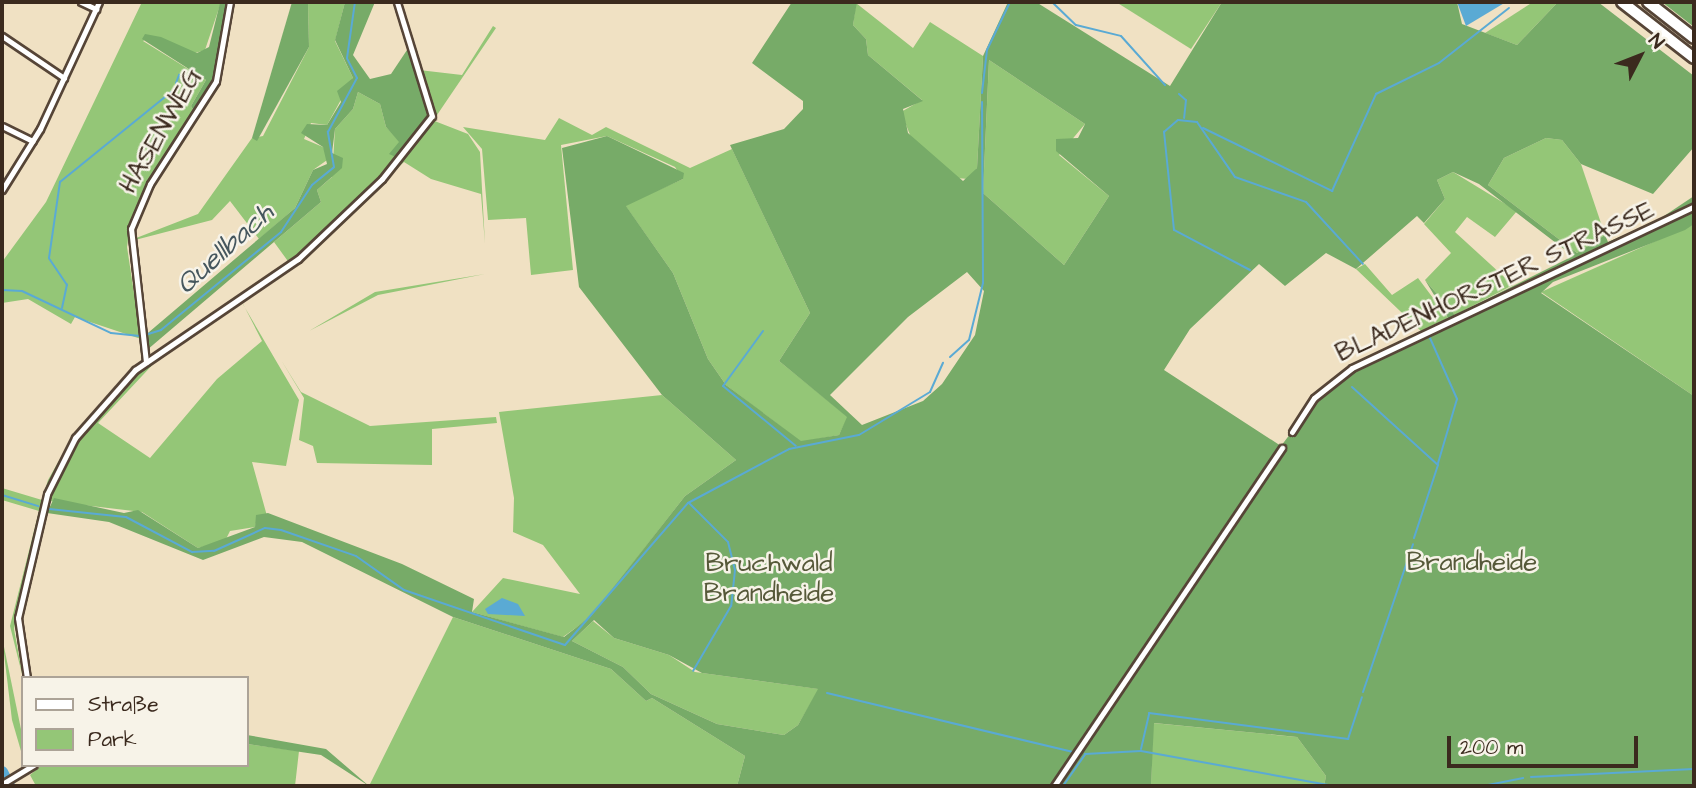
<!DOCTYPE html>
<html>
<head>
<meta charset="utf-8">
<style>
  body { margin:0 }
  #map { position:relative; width:1696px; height:788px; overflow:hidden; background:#f0e1c3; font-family:"Architects Daughter",sans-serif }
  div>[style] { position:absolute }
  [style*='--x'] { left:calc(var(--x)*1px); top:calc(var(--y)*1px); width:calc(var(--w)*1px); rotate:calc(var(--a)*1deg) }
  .green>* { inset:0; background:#94c677 }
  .forest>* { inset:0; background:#77ab68 }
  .water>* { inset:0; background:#5aaad4 }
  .stream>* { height:2px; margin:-1px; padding:0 1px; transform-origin:1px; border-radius:1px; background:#5aaad4 }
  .river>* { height:12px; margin:-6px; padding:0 6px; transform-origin:6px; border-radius:6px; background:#5aaad4 }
  .roads { filter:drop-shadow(2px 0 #564537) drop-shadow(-2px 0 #564537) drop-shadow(0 2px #564537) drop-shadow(0 -2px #564537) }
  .street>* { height:5px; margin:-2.5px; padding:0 2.5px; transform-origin:2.5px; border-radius:2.5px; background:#fff }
  .highway>* { height:10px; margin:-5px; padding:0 5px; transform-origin:5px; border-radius:5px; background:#fff }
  span { translate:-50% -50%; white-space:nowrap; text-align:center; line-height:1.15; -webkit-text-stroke:5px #f7f3e8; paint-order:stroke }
  .street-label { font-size:26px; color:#3b2a1e }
  .park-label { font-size:26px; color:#565939 }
  .water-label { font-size:28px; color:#46575e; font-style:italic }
  .frame { position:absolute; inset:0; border:4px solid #3b2a1e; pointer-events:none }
  .legend { position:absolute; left:21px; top:676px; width:228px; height:91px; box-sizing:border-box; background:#f7f3e8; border:2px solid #aca397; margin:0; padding:9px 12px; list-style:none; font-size:21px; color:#3b2a1e }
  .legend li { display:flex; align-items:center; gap:14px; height:35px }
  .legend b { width:35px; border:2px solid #aca397 }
  .north { position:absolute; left:1605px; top:21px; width:70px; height:70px; -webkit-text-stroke:5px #f7f3e8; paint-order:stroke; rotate:48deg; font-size:19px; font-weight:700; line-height:28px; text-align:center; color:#3b2a1e }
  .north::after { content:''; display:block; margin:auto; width:24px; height:32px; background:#3b2a1e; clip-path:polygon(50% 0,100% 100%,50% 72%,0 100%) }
  .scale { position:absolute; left:1447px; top:736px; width:191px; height:32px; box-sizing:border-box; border:4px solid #3b2a1e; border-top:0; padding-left:9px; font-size:21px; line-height:24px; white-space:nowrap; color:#3b2a1e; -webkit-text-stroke:5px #f7f3e8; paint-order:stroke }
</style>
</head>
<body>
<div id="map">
  <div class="green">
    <div style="clip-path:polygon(142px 2px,221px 2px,205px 50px,192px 54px,151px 36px,143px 41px,206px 80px,191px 106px,195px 113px,158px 167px,130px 224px,127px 247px,141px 339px,75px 317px,71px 324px,28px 299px,2px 303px,2px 262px,46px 202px)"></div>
    <div style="clip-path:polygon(308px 2px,345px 2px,335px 41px,353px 78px,327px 125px,311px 123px,304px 139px,323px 147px,330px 158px,313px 170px,295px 208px,259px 239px,230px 201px,212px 220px,135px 240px,143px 332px,131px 240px,198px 214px,252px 138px,263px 136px,309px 47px)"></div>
    <div style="clip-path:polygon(1116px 2px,1222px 2px,1191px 49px)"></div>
    <div style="clip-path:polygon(1533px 2px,1558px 2px,1517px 45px,1485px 33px)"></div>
    <div style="clip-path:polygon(856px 3px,913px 48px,930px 22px,983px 56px,977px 168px,969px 179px,956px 178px,912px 140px,901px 112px,922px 100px,868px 55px,866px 39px,853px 25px)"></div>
    <div style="clip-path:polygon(493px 26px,496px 28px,437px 115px,419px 70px,462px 75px)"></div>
    <div style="clip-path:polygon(989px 60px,1085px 124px,1059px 155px,1109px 196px,1064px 265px,983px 193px)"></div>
    <div style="clip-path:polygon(358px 92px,380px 104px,386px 127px,400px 142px,398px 158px,290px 264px,274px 242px,321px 202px,317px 190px,332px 177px,335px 129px,353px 109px)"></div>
    <div style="clip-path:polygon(559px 118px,592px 135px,606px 127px,690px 168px,732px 149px,810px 313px,779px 361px,848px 417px,839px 435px,801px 442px,726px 385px,708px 359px,673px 273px,625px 205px,683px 179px,675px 167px,607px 136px,561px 145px,573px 270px,531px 275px,526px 218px,488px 220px,482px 149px,463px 127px,545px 140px)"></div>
    <div style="clip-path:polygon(432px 120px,468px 134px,480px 152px,485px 244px,481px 194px,431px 179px,404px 162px,317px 245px,399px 163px)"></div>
    <div style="clip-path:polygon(1546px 138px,1562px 140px,1581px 164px,1605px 235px,1577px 253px,1488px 185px,1504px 158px)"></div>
    <div style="clip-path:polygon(1453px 172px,1517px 211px,1495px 237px,1467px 217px,1455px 232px,1513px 285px,1455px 315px,1425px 280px,1451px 253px,1424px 224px,1445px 199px,1437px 180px)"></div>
    <div style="clip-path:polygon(1694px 224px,1694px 396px,1541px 292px)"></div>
    <div style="clip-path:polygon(1365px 264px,1392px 295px,1418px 278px,1448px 318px,1421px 331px,1356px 269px)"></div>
    <div style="clip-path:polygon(485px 274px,378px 295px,309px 331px,375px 292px)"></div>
    <div style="clip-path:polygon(evenodd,241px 301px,299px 400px,286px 466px,252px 462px,267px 516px,257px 518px,255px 527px,230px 531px,225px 541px,198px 548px,142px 512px,49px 501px,22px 616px,47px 499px,75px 442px,140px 369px,241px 301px,242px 302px,262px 341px,217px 379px,150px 458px,98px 423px,157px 360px,242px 302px)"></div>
    <div style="clip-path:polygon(281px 360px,301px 392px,370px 426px,496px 417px,497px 423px,432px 429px,432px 465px,317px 463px,313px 446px,299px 440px,304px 398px)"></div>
    <div style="clip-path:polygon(662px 395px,736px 460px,685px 496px,591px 617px,563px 637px,472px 612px,503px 578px,580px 594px,543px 545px,513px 532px,514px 498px,499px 412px)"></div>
    <div style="clip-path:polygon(69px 443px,47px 488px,14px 629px,23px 678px,10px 626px,39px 511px,2px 500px,2px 488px,42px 500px,48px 480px)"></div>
    <div style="clip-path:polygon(453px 617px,611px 669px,646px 701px,652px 698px,745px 756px,737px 786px,369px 786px)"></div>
    <div style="clip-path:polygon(593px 621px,614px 638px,669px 655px,695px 672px,819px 689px,798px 725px,784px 735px,717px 724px,651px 694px,623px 667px,572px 641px)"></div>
    <div style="clip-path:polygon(2px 637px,23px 739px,23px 758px,12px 720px)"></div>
    <div style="clip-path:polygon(1153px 723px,1297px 737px,1326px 776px,1324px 786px,1151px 786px)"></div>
    <div style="clip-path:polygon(247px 744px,299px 751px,295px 786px,36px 786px,30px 775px,42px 765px,247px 765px)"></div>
  </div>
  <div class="forest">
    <div style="clip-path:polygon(229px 2px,214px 78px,195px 113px,191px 106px,206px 80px,142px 39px,145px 34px,161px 37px,197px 53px,209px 47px,220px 3px)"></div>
    <div style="clip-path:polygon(292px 2px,308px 2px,309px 47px,257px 141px,252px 138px)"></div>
    <div style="clip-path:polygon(345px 2px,375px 2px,353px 55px,370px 79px,391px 74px,409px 47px,428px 113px,424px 126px,398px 158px,389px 154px,399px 142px,386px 127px,380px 104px,358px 92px,353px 109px,335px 129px,332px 153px,343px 158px,342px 168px,317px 190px,321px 202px,147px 350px,142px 338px,295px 208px,313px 170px,327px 164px,323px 147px,301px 133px,307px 124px,327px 125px,341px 102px,337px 91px,353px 78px,335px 40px)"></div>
    <div style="clip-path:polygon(evenodd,792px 2px,857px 2px,853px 25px,866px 39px,868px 55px,923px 101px,903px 109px,908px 133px,963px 181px,977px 168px,983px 56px,1008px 2px,1036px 2px,1170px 86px,1222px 2px,1457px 2px,1462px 24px,1517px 45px,1558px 2px,1598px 2px,1694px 76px,1694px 147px,1653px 194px,1581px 164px,1562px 140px,1546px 138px,1504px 158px,1488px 185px,1577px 253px,1605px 235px,1608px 242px,1655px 222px,1694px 196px,1694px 224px,1685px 230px,1553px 282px,1541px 293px,1694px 396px,1694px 786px,1324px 786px,1326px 776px,1297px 737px,1154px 723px,1151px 786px,737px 786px,745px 756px,652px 698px,646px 701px,611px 669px,453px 617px,302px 542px,264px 537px,203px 560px,109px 522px,47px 513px,54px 498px,124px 513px,138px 510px,198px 548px,255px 527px,256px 515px,268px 513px,402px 564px,474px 599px,472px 612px,564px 637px,591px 616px,685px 496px,736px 460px,662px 395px,579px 287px,562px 148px,607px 136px,684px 173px,683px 179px,626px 206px,673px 273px,708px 359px,726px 385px,801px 441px,839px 435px,847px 417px,779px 361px,810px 313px,730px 145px,784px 129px,803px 109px,803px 101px,752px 63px,792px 2px,989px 60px,1085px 124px,1078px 138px,1056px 139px,1056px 151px,1109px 196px,1064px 265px,983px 193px,989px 60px,792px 2px,1453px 172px,1479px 184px,1573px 256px,1455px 315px,1425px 280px,1448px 318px,1331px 380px,1281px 446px,1164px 370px,1190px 329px,1259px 264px,1285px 286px,1326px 253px,1356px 269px,1417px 216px,1424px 223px,1445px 199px,1437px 180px,1453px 172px,792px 2px,967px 272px,984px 291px,975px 335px,942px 384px,923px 401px,862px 425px,830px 395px,908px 317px,967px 272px,792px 2px,594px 620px,614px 638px,669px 655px,702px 673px,818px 689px,798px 725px,784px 735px,717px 724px,651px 694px,623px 667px,572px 641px,594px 620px)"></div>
    <div style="clip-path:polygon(1662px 2px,1694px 2px,1694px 27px)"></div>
    <div style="clip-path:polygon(247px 735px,326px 749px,369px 786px,321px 755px,247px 744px)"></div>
  </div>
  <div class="water">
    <div style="clip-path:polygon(1457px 2px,1506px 2px,1466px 26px)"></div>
    <div style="clip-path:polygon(502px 598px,518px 604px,525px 616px,488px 614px,485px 609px)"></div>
  </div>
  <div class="stream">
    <div style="--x:1052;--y:2;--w:33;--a:44"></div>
    <div style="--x:1076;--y:25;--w:46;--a:13.7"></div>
    <div style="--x:1121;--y:36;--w:66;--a:48.1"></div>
    <div style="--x:176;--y:83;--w:9;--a:-69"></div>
    <div style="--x:982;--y:93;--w:43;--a:-83.4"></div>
    <div style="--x:987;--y:50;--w:53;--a:-64.4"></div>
    <div style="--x:1179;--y:94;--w:9;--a:41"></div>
    <div style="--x:1186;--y:100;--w:18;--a:96"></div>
    <div style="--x:1203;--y:128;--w:144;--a:26"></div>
    <div style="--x:1332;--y:191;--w:107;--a:-65.6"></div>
    <div style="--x:1376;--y:94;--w:70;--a:-26.2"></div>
    <div style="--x:1439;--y:63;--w:89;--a:-38.2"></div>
    <div style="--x:1250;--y:270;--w:86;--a:-152.2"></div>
    <div style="--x:1174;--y:230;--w:99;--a:-95.8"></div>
    <div style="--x:1164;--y:132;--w:18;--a:-41"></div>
    <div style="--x:1178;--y:120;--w:19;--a:6"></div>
    <div style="--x:1197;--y:122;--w:67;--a:55.4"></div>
    <div style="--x:1235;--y:177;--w:75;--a:19.4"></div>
    <div style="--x:1306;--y:202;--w:84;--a:47.4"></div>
    <div style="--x:2;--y:290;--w:20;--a:3"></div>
    <div style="--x:22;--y:291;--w:98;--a:25.3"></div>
    <div style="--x:111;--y:333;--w:29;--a:6"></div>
    <div style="--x:62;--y:308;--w:24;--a:-78"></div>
    <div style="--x:67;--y:285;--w:32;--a:-124"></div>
    <div style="--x:49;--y:258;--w:77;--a:-81.8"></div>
    <div style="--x:60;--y:182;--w:143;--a:-39"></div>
    <div style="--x:763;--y:331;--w:68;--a:126"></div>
    <div style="--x:723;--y:386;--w:94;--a:39.4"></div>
    <div style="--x:145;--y:335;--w:17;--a:-17"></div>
    <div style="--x:161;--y:330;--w:155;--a:-39.2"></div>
    <div style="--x:281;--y:232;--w:56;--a:-56.6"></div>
    <div style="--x:312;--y:185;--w:28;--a:-39"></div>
    <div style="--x:334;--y:167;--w:36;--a:-100"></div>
    <div style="--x:328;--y:132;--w:61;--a:-61.8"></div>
    <div style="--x:357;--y:78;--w:22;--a:-117"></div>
    <div style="--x:347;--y:58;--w:57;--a:-81.9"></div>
    <div style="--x:1430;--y:338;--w:67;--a:66.1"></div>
    <div style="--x:1457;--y:399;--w:67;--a:106.5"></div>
    <div style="--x:950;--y:357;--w:25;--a:-42"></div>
    <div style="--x:969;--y:340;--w:59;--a:-76.2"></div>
    <div style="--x:983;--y:283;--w:181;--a:-90.3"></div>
    <div style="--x:1352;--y:387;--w:116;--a:42.2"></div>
    <div style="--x:1438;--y:465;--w:77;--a:108.2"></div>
    <div style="--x:2;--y:495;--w:38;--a:17"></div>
    <div style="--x:689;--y:503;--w:55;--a:45"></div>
    <div style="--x:728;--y:542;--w:29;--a:76"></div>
    <div style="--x:735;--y:570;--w:36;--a:96"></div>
    <div style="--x:731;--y:606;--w:75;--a:120.3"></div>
    <div style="--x:49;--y:509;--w:77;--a:5.9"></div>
    <div style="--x:126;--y:517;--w:75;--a:27.9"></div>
    <div style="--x:192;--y:552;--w:22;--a:-3"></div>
    <div style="--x:214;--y:551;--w:56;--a:-24.3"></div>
    <div style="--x:265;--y:528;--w:16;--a:7"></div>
    <div style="--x:281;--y:530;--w:79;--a:19.1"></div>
    <div style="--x:356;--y:556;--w:59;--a:35.3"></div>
    <div style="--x:404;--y:590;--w:170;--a:18.9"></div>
    <div style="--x:565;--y:645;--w:188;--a:-49.1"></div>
    <div style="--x:688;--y:503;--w:115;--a:-28.1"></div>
    <div style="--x:789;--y:449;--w:71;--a:-11.3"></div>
    <div style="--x:859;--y:435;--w:83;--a:-31.2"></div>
    <div style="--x:930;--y:392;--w:32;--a:-66"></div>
    <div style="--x:1363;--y:692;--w:156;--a:-71.3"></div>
    <div style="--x:827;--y:693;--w:252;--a:13.5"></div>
    <div style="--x:1141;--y:749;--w:37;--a:-77"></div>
    <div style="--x:1149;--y:713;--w:201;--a:7.4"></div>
    <div style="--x:1348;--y:739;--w:44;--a:-71.6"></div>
    <div style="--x:1531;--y:777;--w:163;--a:-2.8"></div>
    <div style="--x:1063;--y:786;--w:39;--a:-55"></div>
    <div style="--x:1085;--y:754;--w:56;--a:-3.1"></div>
    <div style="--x:1141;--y:751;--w:196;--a:10.3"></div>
    <div style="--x:1483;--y:786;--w:41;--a:-11.3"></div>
  </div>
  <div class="river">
    <div style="--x:2;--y:772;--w:16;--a:63"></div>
  </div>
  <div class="roads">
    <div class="street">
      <div style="--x:81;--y:2;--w:17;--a:25"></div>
      <div style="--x:2;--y:36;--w:75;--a:34.1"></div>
      <div style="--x:2;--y:126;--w:34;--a:26"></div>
      <div style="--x:2;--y:190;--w:72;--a:-58.1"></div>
      <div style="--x:40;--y:129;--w:140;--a:-65.1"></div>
      <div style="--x:146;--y:362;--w:134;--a:-96.4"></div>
      <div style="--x:131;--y:229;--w:49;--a:-67.1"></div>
      <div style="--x:150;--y:184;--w:122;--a:-57.3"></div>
      <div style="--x:216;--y:81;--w:80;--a:-80"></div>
      <div style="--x:1292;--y:432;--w:40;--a:-57.1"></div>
      <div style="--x:1314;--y:398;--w:48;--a:-38.3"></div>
      <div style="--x:1352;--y:368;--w:378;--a:-25.3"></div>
      <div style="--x:27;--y:678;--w:61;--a:-98.5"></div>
      <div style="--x:18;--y:618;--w:127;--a:-76.8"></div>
      <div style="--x:47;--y:494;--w:63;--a:-63.4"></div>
      <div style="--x:75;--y:438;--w:91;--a:-48.6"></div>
      <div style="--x:135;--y:370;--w:197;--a:-34.3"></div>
      <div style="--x:298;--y:259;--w:116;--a:-43.6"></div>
      <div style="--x:382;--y:179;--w:80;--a:-51.6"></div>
      <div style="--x:432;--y:116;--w:119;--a:-107.1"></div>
      <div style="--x:2;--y:784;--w:37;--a:-31"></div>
      <div style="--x:1054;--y:786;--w:408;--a:-56"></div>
    </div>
    <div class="highway">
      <div style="--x:1622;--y:2;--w:91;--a:37.9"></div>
      <div style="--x:1648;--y:2;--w:58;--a:38"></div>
    </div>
  </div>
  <div class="street-label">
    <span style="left:161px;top:131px;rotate:-60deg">HASENWEG</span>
    <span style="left:1495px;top:282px;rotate:-25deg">BLADENHORSTER STRASSE</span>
  </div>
  <div class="park-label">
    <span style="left:1472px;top:563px">Brandheide</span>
    <span style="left:769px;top:579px">Bruchwald<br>Brandheide</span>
  </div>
  <div class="water-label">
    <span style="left:225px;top:249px;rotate:-42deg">Quellbach</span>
  </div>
  <div class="frame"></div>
  <ul class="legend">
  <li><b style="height:9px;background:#fff"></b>Straße</li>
  <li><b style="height:19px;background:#94c677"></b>Park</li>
  </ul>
  <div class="north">N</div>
  <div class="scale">200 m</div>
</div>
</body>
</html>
